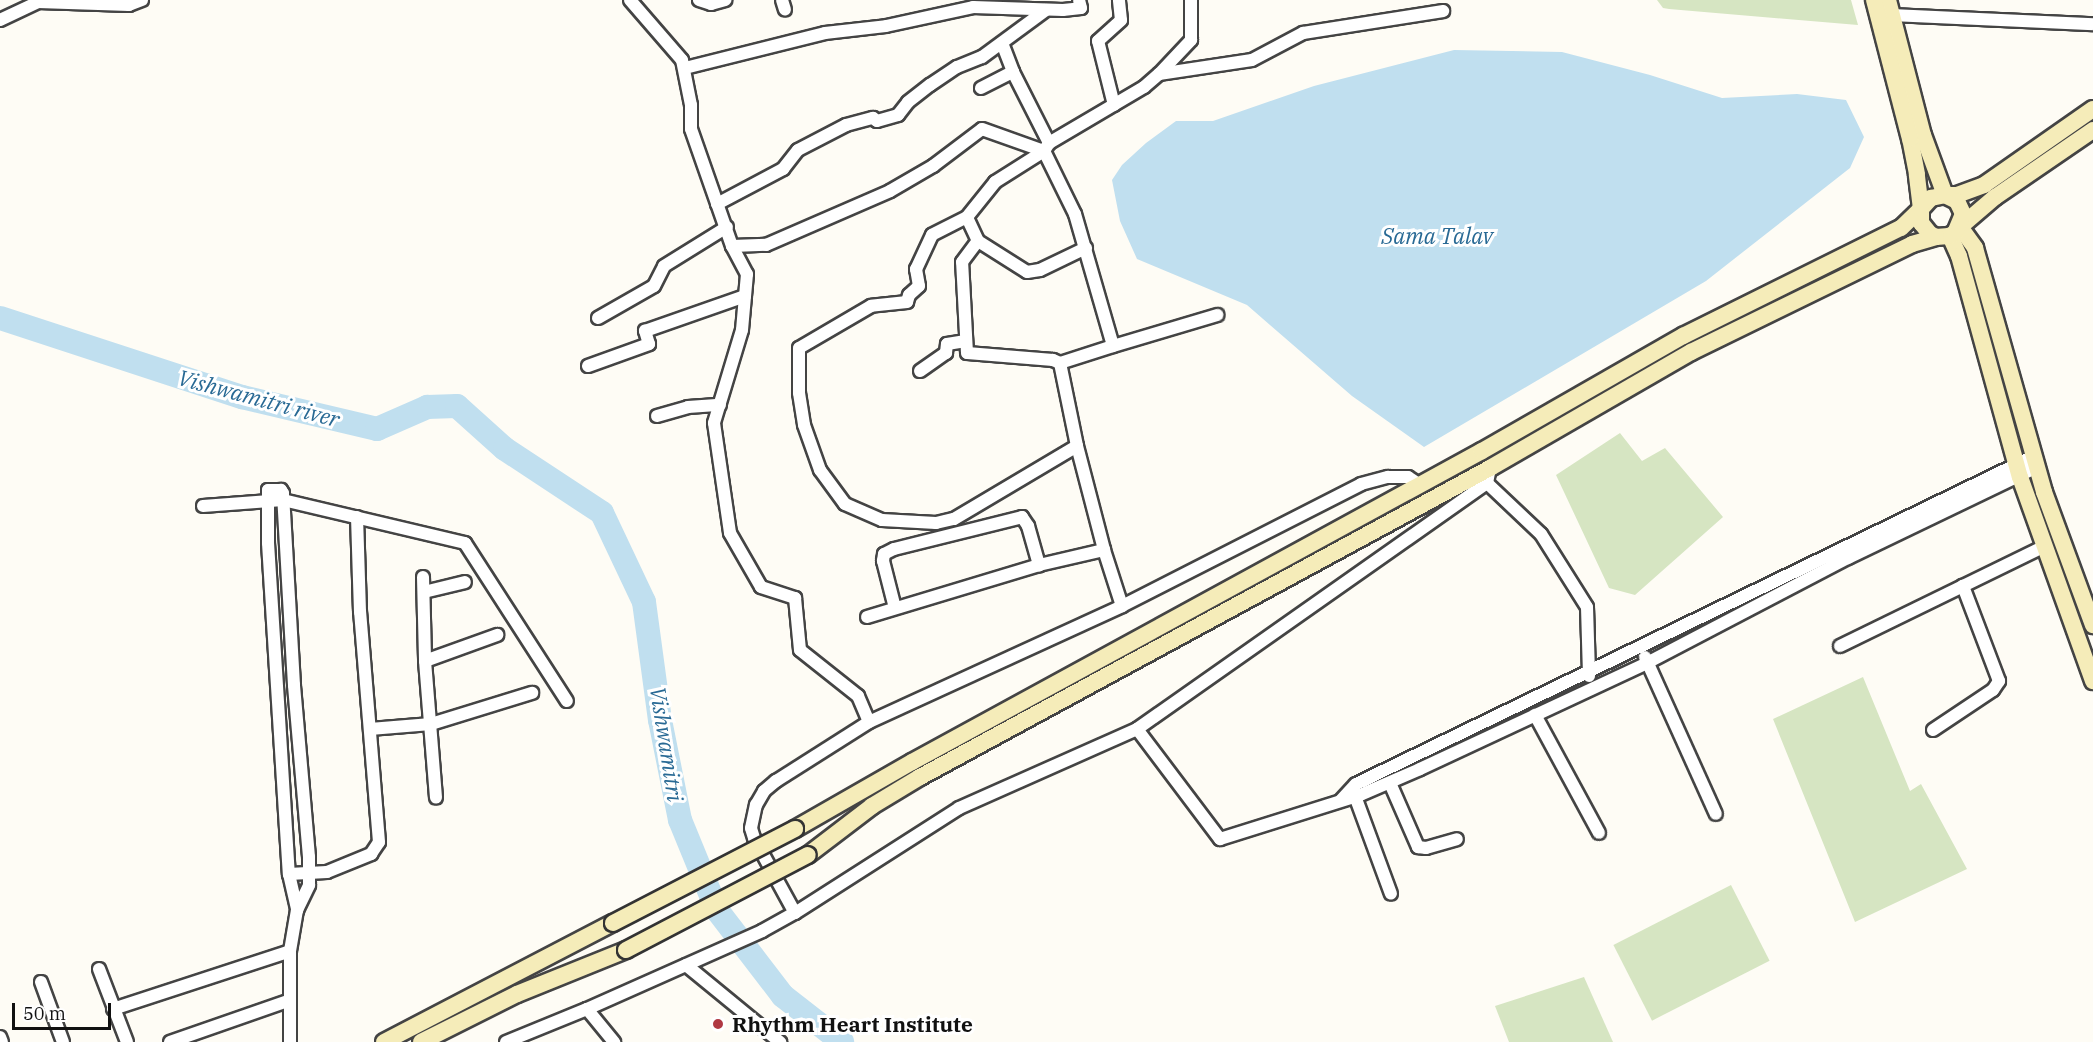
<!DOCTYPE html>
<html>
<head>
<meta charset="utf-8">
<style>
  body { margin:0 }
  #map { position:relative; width:2093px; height:1042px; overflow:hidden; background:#fefcf5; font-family:"IBM Plex Serif",serif }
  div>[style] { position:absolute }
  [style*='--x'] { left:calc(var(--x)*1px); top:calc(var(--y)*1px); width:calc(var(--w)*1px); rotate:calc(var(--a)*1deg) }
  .green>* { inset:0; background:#d6e5c2; transform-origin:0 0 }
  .water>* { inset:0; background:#c0dfef }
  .river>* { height:24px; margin:-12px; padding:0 12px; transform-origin:12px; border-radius:12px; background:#c0dfef }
  .roads { filter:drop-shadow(2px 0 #444) drop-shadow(-2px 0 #444) drop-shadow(0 2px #444) drop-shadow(0 -2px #444) }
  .minor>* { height:12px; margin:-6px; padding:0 6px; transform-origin:6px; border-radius:6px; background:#fff }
  .secondary>* { height:16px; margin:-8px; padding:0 8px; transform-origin:8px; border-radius:8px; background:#f5ecb9 }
  .bridges { filter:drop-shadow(2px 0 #333) drop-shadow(-2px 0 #333) drop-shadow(0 2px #333) drop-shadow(0 -2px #333) }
  .secondary-bridge>* { height:16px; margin:-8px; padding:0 8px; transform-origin:8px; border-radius:8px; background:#f5ecb9 }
  .dots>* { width:16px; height:16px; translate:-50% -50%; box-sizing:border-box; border:3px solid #fff; border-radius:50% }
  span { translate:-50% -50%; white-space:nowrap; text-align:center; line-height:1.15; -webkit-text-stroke:6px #fff; paint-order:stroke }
  .poi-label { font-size:21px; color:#111; font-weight:700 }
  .left { translate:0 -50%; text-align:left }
  .water-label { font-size:22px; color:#286994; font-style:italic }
  .scale { position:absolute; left:12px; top:1003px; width:99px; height:27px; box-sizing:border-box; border:3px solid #111; border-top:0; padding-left:8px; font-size:18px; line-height:21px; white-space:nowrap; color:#111; -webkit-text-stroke:4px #fff; paint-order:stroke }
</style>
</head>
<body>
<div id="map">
  <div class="green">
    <div style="clip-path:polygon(1657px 0,1851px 0,1858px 25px,1669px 9px,1663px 8px)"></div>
    <div style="clip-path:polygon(1620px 433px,1642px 461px,1665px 448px,1723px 517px,1635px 595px,1609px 588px,1556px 475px)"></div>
    <div style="clip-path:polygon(1863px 677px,1910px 791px,1921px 784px,1967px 869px,1855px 922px,1773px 719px)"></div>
    <div style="left:1731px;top:885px;width:85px;height:132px;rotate:63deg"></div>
    <div style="clip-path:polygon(1584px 977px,1613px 1042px,1509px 1042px,1495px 1006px)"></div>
  </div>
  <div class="water">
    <div style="clip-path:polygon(1454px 50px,1562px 52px,1650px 75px,1722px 98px,1797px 94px,1846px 100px,1864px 137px,1850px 168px,1706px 281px,1424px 447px,1352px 396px,1247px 305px,1137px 259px,1120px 221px,1112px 180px,1122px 165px,1146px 143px,1176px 121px,1213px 121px,1314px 86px)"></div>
  </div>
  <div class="river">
    <div style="--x:0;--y:318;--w:255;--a:18.1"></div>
    <div style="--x:242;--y:397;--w:139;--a:13.3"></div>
    <div style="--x:377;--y:429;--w:55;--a:-23.7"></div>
    <div style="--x:427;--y:407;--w:30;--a:-2"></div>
    <div style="--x:457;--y:406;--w:64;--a:41.9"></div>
    <div style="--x:505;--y:449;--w:116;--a:33.4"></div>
    <div style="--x:602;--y:513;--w:98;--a:64.7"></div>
    <div style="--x:644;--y:602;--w:119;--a:82.3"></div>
    <div style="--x:660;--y:720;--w:102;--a:78.7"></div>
    <div style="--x:680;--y:820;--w:97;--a:67.7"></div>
    <div style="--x:717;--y:910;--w:108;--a:52.5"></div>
    <div style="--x:783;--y:996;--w:75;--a:37.9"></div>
  </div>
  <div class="roads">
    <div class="minor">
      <div style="--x:630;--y:0;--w:79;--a:49.1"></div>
      <div style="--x:682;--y:60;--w:46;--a:78.7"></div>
      <div style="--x:691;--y:105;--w:24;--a:90"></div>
      <div style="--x:691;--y:129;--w:124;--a:70.7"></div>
      <div style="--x:732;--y:246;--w:32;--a:62"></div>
      <div style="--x:747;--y:274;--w:56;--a:95.1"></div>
      <div style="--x:742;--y:330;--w:97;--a:106.8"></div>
      <div style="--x:714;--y:423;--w:111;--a:81.7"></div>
      <div style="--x:730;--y:533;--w:62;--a:60.1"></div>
      <div style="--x:761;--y:587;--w:36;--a:18"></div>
      <div style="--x:795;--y:598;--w:52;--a:84.5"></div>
      <div style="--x:800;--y:650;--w:74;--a:38.4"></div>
      <div style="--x:858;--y:696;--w:28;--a:67"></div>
      <div style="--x:699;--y:0;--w:13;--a:18"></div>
      <div style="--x:711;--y:4;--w:15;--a:-16"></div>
      <div style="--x:782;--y:0;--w:10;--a:73"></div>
      <div style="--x:1892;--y:15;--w:201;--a:2.6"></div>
      <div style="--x:0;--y:20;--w:42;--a:-25.3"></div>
      <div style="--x:38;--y:2;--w:91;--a:1.9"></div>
      <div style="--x:129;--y:5;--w:14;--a:-21"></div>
      <div style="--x:1002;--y:43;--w:31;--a:69"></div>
      <div style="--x:1013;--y:72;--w:80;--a:63.1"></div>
      <div style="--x:685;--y:68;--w:144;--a:-14"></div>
      <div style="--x:825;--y:33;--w:61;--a:-6.5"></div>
      <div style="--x:886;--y:26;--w:89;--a:-12.3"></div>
      <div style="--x:973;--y:7;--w:90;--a:1.9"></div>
      <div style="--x:1063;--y:10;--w:18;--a:-6"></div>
      <div style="--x:1081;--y:8;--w:8;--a:-104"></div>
      <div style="--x:1159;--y:74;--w:94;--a:-8.6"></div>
      <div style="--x:1252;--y:60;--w:58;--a:-27.9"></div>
      <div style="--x:1303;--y:33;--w:142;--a:-8.9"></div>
      <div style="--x:981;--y:88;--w:36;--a:-27"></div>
      <div style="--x:1114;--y:105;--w:66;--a:-104"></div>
      <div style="--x:1098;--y:41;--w:31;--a:-42"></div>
      <div style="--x:1121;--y:20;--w:20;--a:-96"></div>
      <div style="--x:717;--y:204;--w:75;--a:-27.9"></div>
      <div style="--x:783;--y:169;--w:24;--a:-52"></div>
      <div style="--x:798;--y:150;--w:54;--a:-27.5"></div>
      <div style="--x:846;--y:125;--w:28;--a:-15"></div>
      <div style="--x:873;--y:118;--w:5;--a:37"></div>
      <div style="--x:877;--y:121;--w:22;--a:-16"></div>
      <div style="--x:898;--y:115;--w:16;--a:-52"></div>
      <div style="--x:908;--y:102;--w:28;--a:-38"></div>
      <div style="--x:930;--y:85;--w:32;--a:-34"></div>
      <div style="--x:957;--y:67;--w:27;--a:-22"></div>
      <div style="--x:982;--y:57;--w:79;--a:-36.3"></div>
      <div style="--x:967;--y:217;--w:39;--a:153"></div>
      <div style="--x:932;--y:235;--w:38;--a:115"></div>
      <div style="--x:916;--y:269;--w:17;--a:80"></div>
      <div style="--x:919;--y:286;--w:13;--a:138"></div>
      <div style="--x:909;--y:295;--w:7;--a:106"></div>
      <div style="--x:907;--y:302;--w:36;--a:174"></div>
      <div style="--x:871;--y:306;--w:83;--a:149.7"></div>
      <div style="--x:799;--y:348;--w:45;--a:90"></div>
      <div style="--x:799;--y:393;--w:32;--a:81"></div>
      <div style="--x:804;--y:425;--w:48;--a:70.4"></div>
      <div style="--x:820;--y:470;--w:42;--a:53.7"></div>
      <div style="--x:845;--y:504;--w:40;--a:23.4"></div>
      <div style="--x:882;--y:520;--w:54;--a:3.2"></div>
      <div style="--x:936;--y:523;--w:18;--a:-13"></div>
      <div style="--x:954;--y:519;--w:143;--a:-30.7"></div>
      <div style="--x:978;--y:241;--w:58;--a:32.3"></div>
      <div style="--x:1027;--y:272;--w:13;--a:-9"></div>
      <div style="--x:1040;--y:270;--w:51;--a:-25.6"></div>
      <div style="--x:732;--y:246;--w:34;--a:-2"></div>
      <div style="--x:766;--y:245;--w:135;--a:-23.5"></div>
      <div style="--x:890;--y:191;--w:50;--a:-30.2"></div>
      <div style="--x:933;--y:166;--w:61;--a:-37.1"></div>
      <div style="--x:982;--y:129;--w:66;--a:19.5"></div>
      <div style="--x:1044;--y:151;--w:70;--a:63.8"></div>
      <div style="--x:1075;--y:214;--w:137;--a:73.9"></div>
      <div style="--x:1113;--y:346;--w:56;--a:162.2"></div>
      <div style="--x:1060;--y:363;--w:8;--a:-157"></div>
      <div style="--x:1053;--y:360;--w:86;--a:-175.3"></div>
      <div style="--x:967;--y:353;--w:91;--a:-93.1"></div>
      <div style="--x:962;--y:262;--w:26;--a:-53"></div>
      <div style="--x:978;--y:241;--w:26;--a:-115"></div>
      <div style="--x:967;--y:217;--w:45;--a:-51.3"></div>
      <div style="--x:995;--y:182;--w:58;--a:-32.3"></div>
      <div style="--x:1044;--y:151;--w:9;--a:-58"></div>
      <div style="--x:1049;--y:143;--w:110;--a:-30.5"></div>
      <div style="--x:1144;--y:87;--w:20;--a:-41"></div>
      <div style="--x:1159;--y:74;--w:47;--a:-46.7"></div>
      <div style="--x:1191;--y:40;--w:40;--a:-90"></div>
      <div style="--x:598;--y:318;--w:64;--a:-29.7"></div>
      <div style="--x:654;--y:286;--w:22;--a:-63"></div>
      <div style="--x:664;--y:266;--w:74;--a:-31.8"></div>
      <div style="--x:1113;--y:346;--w:109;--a:-16.6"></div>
      <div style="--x:1060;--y:363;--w:85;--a:78.4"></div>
      <div style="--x:1077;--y:446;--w:107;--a:75.4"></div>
      <div style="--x:1104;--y:550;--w:59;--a:72.2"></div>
      <div style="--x:588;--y:366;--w:65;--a:-19.8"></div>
      <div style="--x:649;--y:344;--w:14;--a:-107"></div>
      <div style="--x:645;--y:331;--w:106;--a:-19.3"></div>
      <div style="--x:920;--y:371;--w:32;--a:-35"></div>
      <div style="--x:946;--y:353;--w:9;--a:-84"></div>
      <div style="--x:947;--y:344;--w:19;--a:-9"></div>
      <div style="--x:657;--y:416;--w:32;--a:-16"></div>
      <div style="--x:688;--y:407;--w:32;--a:-4"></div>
      <div style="--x:1487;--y:483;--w:74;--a:43.4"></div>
      <div style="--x:1541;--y:534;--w:86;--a:57.8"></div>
      <div style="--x:1587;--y:607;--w:69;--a:88.3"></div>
      <div style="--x:203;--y:506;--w:80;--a:-4.3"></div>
      <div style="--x:283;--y:500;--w:187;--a:13.3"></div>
      <div style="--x:465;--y:543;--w:188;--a:57.2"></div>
      <div style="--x:423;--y:577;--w:84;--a:88.6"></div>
      <div style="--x:425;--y:661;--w:137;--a:85.4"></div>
      <div style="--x:424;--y:592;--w:42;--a:-13.7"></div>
      <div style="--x:895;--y:608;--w:49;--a:-104.3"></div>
      <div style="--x:883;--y:561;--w:7;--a:-82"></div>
      <div style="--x:884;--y:554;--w:11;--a:-27"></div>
      <div style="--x:894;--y:549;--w:132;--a:-14"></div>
      <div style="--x:1022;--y:517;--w:11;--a:56"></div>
      <div style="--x:1028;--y:526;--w:41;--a:74.2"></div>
      <div style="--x:867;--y:617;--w:180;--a:-16.8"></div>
      <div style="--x:1039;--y:565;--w:67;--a:-13"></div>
      <div style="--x:1840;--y:646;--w:228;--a:-26"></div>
      <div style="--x:1645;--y:657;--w:172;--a:65.7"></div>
      <div style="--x:425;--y:661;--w:77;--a:-19.9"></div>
      <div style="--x:1535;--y:715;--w:134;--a:61.5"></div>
      <div style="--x:370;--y:729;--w:61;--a:-4.7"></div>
      <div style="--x:431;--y:724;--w:106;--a:-17.1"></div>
      <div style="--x:1137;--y:729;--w:138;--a:53"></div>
      <div style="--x:1220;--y:839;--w:147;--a:-17.4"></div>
      <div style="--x:1360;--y:795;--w:65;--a:-23.4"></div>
      <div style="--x:1420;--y:769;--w:251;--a:-25"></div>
      <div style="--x:1647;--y:663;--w:227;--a:-27.6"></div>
      <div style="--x:1848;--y:558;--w:210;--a:-25.7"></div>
      <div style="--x:1933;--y:730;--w:72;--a:-33.7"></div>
      <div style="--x:1993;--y:690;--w:11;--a:-56"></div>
      <div style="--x:1999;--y:681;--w:102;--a:-110.8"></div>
      <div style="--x:1390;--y:783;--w:70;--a:66.4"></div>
      <div style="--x:1418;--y:847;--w:8;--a:7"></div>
      <div style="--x:1426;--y:848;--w:32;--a:-16"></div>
      <div style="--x:1355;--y:796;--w:104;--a:69.8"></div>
      <div style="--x:1341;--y:800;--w:22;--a:-47"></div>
      <div style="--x:1356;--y:784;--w:753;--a:-25.82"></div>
      <div style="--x:289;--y:874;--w:38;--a:-3"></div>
      <div style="--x:327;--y:872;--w:48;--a:-22.2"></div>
      <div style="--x:371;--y:854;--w:14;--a:-56"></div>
      <div style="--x:379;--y:842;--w:231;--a:-94.7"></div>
      <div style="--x:360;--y:612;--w:95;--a:-91.8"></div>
      <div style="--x:795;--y:913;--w:85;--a:-118.7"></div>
      <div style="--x:754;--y:838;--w:10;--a:-107"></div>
      <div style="--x:751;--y:828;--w:24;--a:-78"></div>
      <div style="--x:756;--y:805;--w:16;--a:-60"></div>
      <div style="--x:764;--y:791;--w:16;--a:-40"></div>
      <div style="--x:776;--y:781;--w:110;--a:-32.4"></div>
      <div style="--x:869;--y:722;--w:278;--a:-24.6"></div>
      <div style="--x:1122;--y:606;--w:268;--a:-27"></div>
      <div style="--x:1361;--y:484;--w:28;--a:-15"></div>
      <div style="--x:1388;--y:477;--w:20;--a:0"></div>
      <div style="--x:1408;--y:477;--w:14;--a:34"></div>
      <div style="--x:686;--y:965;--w:122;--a:39.3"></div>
      <div style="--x:99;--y:969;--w:78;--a:69"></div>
      <div style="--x:41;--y:982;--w:64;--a:69.9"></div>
      <div style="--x:113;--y:1009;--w:186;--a:-18.1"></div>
      <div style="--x:587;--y:1009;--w:43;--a:50.7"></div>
      <div style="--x:0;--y:1037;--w:5;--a:68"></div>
      <div style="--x:170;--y:1042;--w:125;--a:-19.2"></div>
      <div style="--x:290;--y:1042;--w:91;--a:-90"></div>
      <div style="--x:290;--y:951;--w:42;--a:-80.3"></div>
      <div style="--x:297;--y:910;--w:28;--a:-64"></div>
      <div style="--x:309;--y:885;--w:28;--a:-90"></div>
      <div style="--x:309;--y:857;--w:173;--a:-95"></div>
      <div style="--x:294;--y:685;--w:192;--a:-93.3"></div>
      <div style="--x:283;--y:493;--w:4;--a:-124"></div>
      <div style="--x:281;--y:490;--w:13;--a:180"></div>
      <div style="--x:268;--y:490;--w:53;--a:90"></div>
      <div style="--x:268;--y:543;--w:332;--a:86.4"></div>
      <div style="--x:289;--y:874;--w:37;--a:77"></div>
      <div style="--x:506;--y:1042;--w:87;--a:-22.2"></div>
      <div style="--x:587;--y:1009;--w:192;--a:-24"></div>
      <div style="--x:762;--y:931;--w:38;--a:-29"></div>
      <div style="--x:795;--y:913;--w:195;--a:-32.6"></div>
      <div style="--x:959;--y:808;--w:195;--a:-23.9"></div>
      <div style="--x:1137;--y:729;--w:428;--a:-35.1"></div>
      <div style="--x:1487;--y:483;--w:15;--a:-79"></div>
    </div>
    <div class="secondary">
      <div style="--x:1888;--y:0;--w:139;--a:75.5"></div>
      <div style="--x:1923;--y:135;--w:64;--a:69.9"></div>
      <div style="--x:1945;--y:195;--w:12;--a:0"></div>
      <div style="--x:1957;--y:195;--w:29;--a:-20"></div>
      <div style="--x:1984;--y:185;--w:133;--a:-34.9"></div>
      <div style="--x:2093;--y:130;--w:119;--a:145.6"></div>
      <div style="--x:1995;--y:197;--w:46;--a:139.4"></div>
      <div style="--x:1960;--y:227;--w:26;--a:54"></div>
      <div style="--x:1975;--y:248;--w:254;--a:74.2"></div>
      <div style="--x:2044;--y:492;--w:142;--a:69.8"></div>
      <div style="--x:1950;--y:236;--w:22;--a:66"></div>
      <div style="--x:1959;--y:256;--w:229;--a:74.6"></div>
      <div style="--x:2020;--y:477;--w:217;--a:70.3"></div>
      <div style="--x:795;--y:829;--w:135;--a:-29.8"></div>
      <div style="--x:912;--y:762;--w:649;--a:-28.62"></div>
      <div style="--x:1482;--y:451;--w:232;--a:-29.8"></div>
      <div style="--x:1683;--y:336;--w:243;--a:-26.4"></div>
      <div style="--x:1901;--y:228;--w:28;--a:-44"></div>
      <div style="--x:1921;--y:209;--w:15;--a:-48"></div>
      <div style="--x:1931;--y:198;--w:14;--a:-12"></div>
      <div style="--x:1945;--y:195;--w:13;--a:27"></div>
      <div style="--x:1957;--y:201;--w:14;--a:65"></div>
      <div style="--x:1963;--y:214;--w:21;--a:113"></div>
      <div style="--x:1955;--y:233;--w:7;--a:153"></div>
      <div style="--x:1949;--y:236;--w:13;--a:176"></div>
      <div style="--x:1936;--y:237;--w:7;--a:-153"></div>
      <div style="--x:1930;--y:234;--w:14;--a:-129"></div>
      <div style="--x:1921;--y:223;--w:14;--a:-90"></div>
      <div style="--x:1921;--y:209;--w:35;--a:-97"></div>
      <div style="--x:1917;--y:174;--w:36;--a:-101"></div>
      <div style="--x:1910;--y:139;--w:144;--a:-104.5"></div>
      <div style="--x:808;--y:855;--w:81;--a:-37.4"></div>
      <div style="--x:872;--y:806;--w:56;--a:-31.1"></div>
      <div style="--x:920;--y:777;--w:648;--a:-28.46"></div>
      <div style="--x:1490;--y:468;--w:232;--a:-30"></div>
      <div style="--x:1691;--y:352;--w:246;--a:-26"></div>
      <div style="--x:1912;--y:244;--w:25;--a:-16"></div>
      <div style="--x:384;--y:1042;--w:258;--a:-27.5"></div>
      <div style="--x:421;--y:1042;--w:107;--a:-26.6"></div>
      <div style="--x:517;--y:994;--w:118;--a:-22"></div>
    </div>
  </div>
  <div class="bridges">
    <div class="secondary-bridge">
      <div style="--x:613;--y:923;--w:205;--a:-27.3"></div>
      <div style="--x:626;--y:950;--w:205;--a:-27.6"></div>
    </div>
  </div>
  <div class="dots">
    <div style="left:718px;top:1024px;background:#b03943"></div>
  </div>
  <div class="poi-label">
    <span class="left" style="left:732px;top:1024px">Rhythm Heart Institute</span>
  </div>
  <div class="water-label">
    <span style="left:1437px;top:236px">Sama Talav</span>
    <span style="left:259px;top:398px;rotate:15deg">Vishwamitri river</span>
    <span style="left:667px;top:744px;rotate:81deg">Vishwamitri</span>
  </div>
  <div class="scale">50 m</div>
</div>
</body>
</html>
